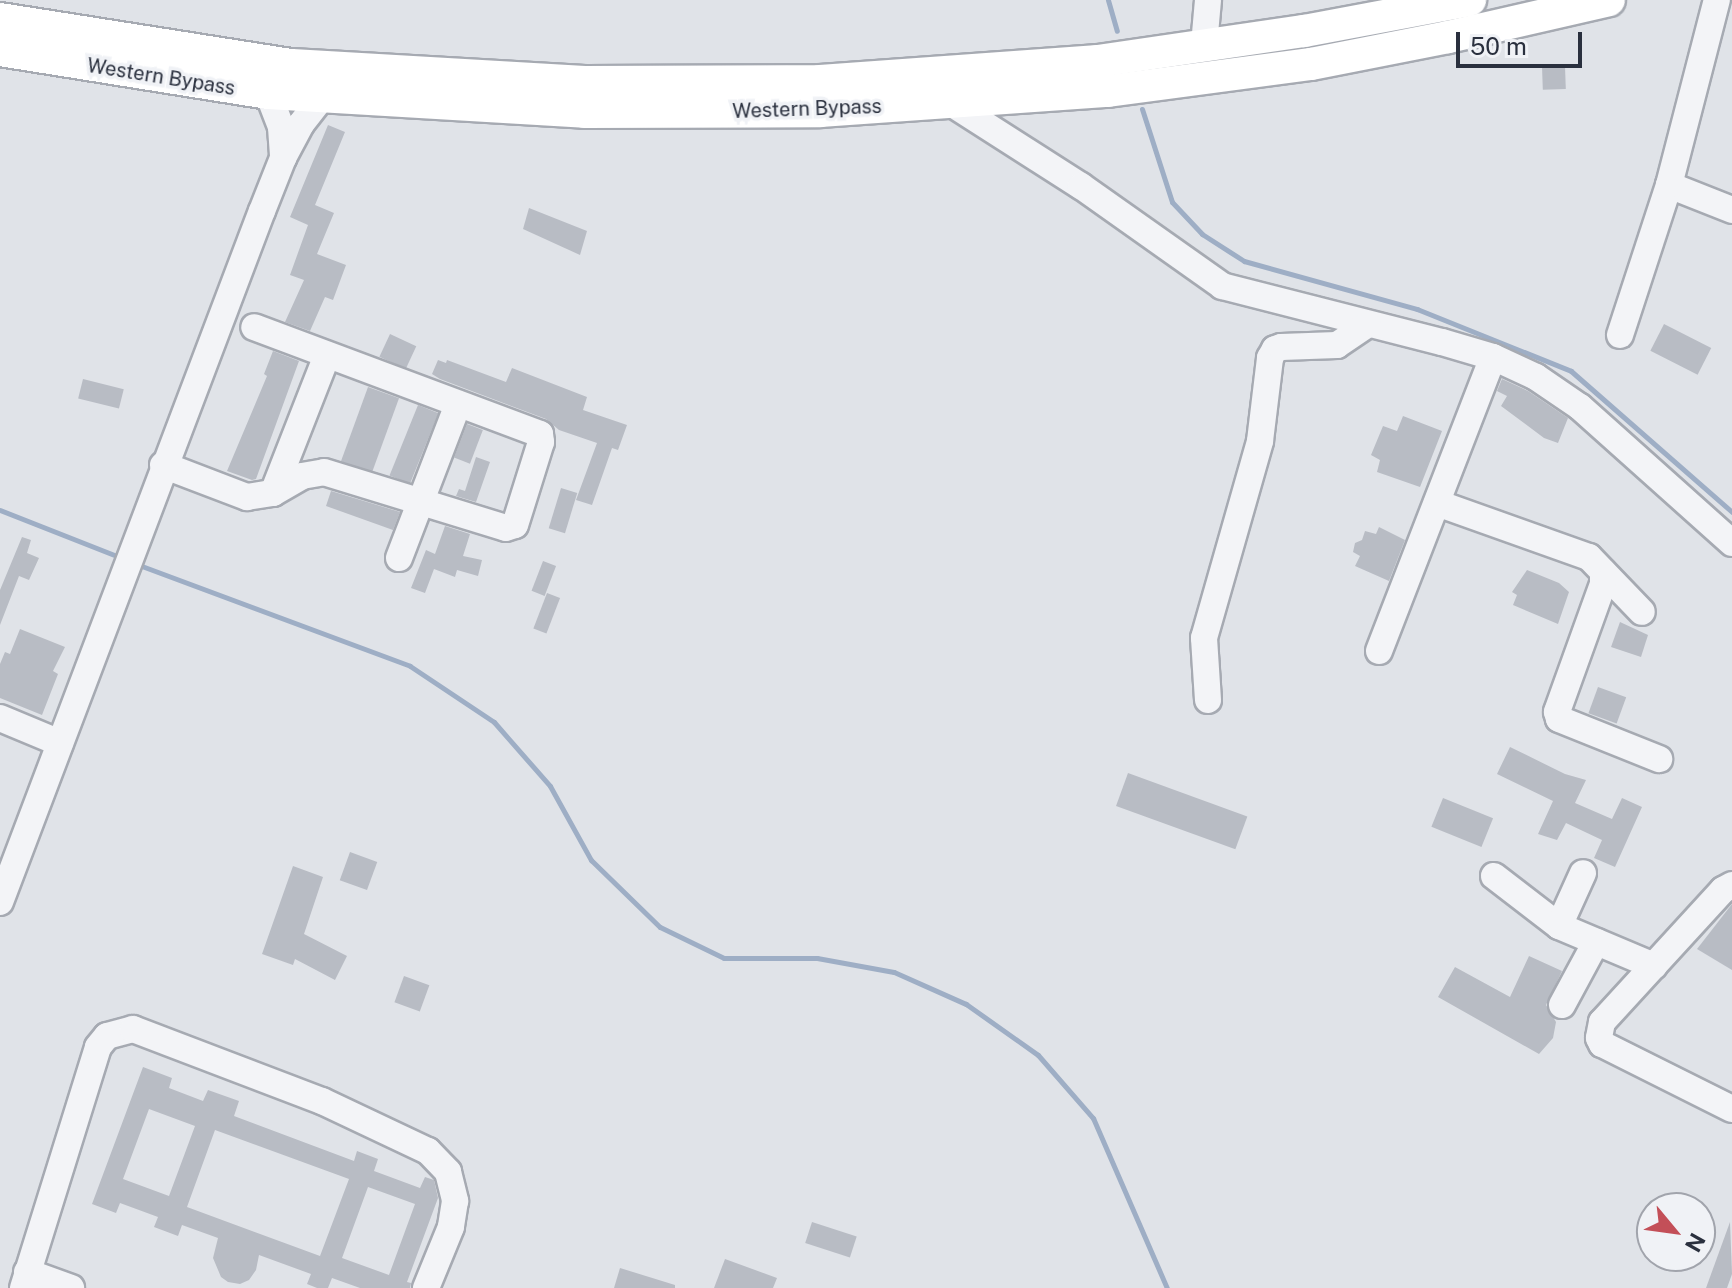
<!DOCTYPE html>
<html>
<head>
<meta charset="utf-8">
<style>
  body { margin:0 }
  #map { position:relative; width:1732px; height:1288px; overflow:hidden; background:#e0e3e8; font-family:"Public Sans",sans-serif }
  div>[style] { position:absolute }
  [style*='--x'] { left:calc(var(--x)*1px); top:calc(var(--y)*1px); width:calc(var(--w)*1px); rotate:calc(var(--a)*1deg) }
  .stream>* { height:5px; margin:-2.5px; padding:0 2.5px; transform-origin:2.5px; border-radius:2.5px; background:#9eaec5 }
  .building>* { inset:0; background:#b8bcc4; transform-origin:0 0 }
  .roads { filter:drop-shadow(2px 0 #a6aab2) drop-shadow(-2px 0 #a6aab2) drop-shadow(0 2px #a6aab2) drop-shadow(0 -2px #a6aab2) }
  .minor>* { height:26px; margin:-13px; padding:0 13px; transform-origin:13px; border-radius:13px; background:#f3f4f7 }
  .major>* { height:32px; margin:-16px; padding:0 16px; transform-origin:16px; border-radius:16px; background:#fff }
  span { translate:-50% -50%; white-space:nowrap; text-align:center; line-height:1.15; -webkit-text-stroke:7px #f0f2f6; paint-order:stroke }
  .street-label { font-size:20px; color:#2a303e }
  .north { position:absolute; left:1636px; top:1192px; width:80px; height:80px; box-sizing:border-box; background:#f0f2f6; border:2px solid #a1a4ac; border-radius:50%; rotate:119deg; font-size:22px; font-weight:700; line-height:32px; text-align:center; color:#2a303e }
  .north::after { content:''; display:block; margin:auto; width:28px; height:36px; background:#c34f58; clip-path:polygon(50% 0,100% 100%,50% 72%,0 100%) }
  .scale { position:absolute; left:1456px; top:32px; width:126px; height:36px; box-sizing:border-box; border:4px solid #2a303e; border-top:0; padding-left:10px; font-size:24px; line-height:28px; white-space:nowrap; color:#2a303e; -webkit-text-stroke:6px #f0f2f6; paint-order:stroke }
</style>
</head>
<body>
<div id="map">
  <div class="stream">
    <div style="--x:1108;--y:0;--w:32;--a:74"></div>
    <div style="--x:1142;--y:109;--w:98;--a:72.1"></div>
    <div style="--x:1172;--y:202;--w:44;--a:46.8"></div>
    <div style="--x:1202;--y:234;--w:50;--a:32.7"></div>
    <div style="--x:1244;--y:261;--w:180;--a:15.5"></div>
    <div style="--x:1417;--y:309;--w:166;--a:21.9"></div>
    <div style="--x:1571;--y:371;--w:214;--a:41.2"></div>
    <div style="--x:0;--y:510;--w:131;--a:21.5"></div>
    <div style="--x:139;--y:565;--w:289;--a:20.4"></div>
    <div style="--x:410;--y:666;--w:101;--a:33.7"></div>
    <div style="--x:494;--y:722;--w:85;--a:48.8"></div>
    <div style="--x:550;--y:786;--w:85;--a:61"></div>
    <div style="--x:591;--y:860;--w:96;--a:44.2"></div>
    <div style="--x:660;--y:927;--w:71;--a:25.8"></div>
    <div style="--x:724;--y:958;--w:93;--a:0"></div>
    <div style="--x:817;--y:958;--w:78;--a:10.3"></div>
    <div style="--x:894;--y:972;--w:79;--a:24"></div>
    <div style="--x:966;--y:1004;--w:88;--a:35.3"></div>
    <div style="--x:1038;--y:1055;--w:84;--a:48.9"></div>
    <div style="--x:1093;--y:1118;--w:185;--a:66.5"></div>
  </div>
  <div class="building">
    <div style="left:1565px;top:66px;width:23px;height:23px;rotate:88deg"></div>
    <div style="clip-path:polygon(328px 125px,345px 132px,315px 205px,334px 213px,317px 254px,346px 265px,333px 300px,325px 297px,310px 331px,285px 322px,304px 280px,290px 275px,308px 225px,290px 217px)"></div>
    <div style="clip-path:polygon(529px 208px,587px 231px,580px 255px,523px 229px)"></div>
    <div style="left:1664px;top:324px;width:53px;height:30px;rotate:27deg"></div>
    <div style="left:390px;top:334px;width:29px;height:25px;rotate:25deg"></div>
    <div style="clip-path:polygon(273px 351px,299px 361px,256px 479px,252px 480px,227px 471px,267px 376px,264px 374px)"></div>
    <div style="clip-path:polygon(438px 360px,446px 363px,447px 360px,506px 382px,512px 368px,587px 397px,583px 410px,627px 425px,618px 450px,612px 448px,592px 505px,576px 500px,597px 443px,559px 430px,546px 419px,440px 379px,432px 374px)"></div>
    <div style="left:83px;top:379px;width:42px;height:20px;rotate:14deg"></div>
    <div style="clip-path:polygon(1502px 379px,1528px 391px,1568px 418px,1558px 443px,1544px 438px,1501px 406px,1507px 396px,1497px 391px)"></div>
    <div style="left:368px;top:387px;width:33px;height:79px;rotate:20deg"></div>
    <div style="left:418px;top:405px;width:22px;height:76px;rotate:22deg"></div>
    <div style="clip-path:polygon(1403px 416px,1442px 431px,1420px 487px,1377px 472px,1380px 460px,1371px 455px,1383px 426px,1397px 431px)"></div>
    <div style="left:467px;top:424px;width:17px;height:36px;rotate:21deg"></div>
    <div style="clip-path:polygon(476px 457px,490px 462px,476px 502px,456px 496px,459px 489px,465px 491px)"></div>
    <div style="left:561px;top:488px;width:17px;height:42px;rotate:17deg"></div>
    <div style="clip-path:polygon(331px 491px,400px 512px,393px 530px,326px 506px)"></div>
    <div style="clip-path:polygon(445px 526px,470px 534px,463px 556px,482px 560px,478px 576px,457px 570px,455px 577px,434px 569px,425px 593px,411px 588px,426px 550px,435px 554px)"></div>
    <div style="clip-path:polygon(1379px 527px,1405px 540px,1389px 581px,1355px 566px,1360px 556px,1353px 552px,1355px 543px,1362px 540px,1365px 531px,1376px 534px)"></div>
    <div style="clip-path:polygon(22px 537px,31px 540px,27px 553px,39px 558px,29px 580px,19px 576px,0 625px,0 590px)"></div>
    <div style="left:543px;top:561px;width:14px;height:32px;rotate:21deg"></div>
    <div style="clip-path:polygon(1527px 570px,1559px 583px,1569px 592px,1558px 624px,1513px 605px,1517px 595px,1512px 592px)"></div>
    <div style="left:547px;top:593px;width:14px;height:38px;rotate:21deg"></div>
    <div style="clip-path:polygon(1620px 622px,1648px 635px,1641px 657px,1611px 647px)"></div>
    <div style="clip-path:polygon(20px 629px,65px 647px,53px 671px,58px 674px,42px 715px,0 698px,0 664px,5px 652px,10px 654px)"></div>
    <div style="left:1598px;top:687px;width:30px;height:28px;rotate:20deg"></div>
    <div style="clip-path:polygon(1510px 747px,1565px 774px,1586px 780px,1575px 803px,1612px 819px,1622px 798px,1642px 807px,1615px 867px,1594px 858px,1602px 840px,1566px 823px,1557px 840px,1538px 834px,1553px 801px,1497px 774px)"></div>
    <div style="left:1128px;top:773px;width:127px;height:35px;rotate:20deg"></div>
    <div style="left:1443px;top:798px;width:54px;height:31px;rotate:22deg"></div>
    <div style="left:350px;top:852px;width:29px;height:30px;rotate:20deg"></div>
    <div style="clip-path:polygon(293px 866px,323px 877px,304px 934px,347px 956px,335px 980px,295px 959px,293px 965px,262px 954px)"></div>
    <div style="clip-path:polygon(1732px 904px,1732px 970px,1697px 949px)"></div>
    <div style="clip-path:polygon(1529px 956px,1562px 971px,1546px 1005px,1556px 1022px,1553px 1038px,1539px 1054px,1438px 997px,1455px 967px,1510px 997px)"></div>
    <div style="left:404px;top:976px;width:27px;height:28px;rotate:20deg"></div>
    <div style="clip-path:polygon(evenodd,143px 1067px,172px 1078px,169px 1088px,203px 1101px,208px 1090px,239px 1101px,234px 1116px,354px 1161px,357px 1151px,378px 1159px,374px 1171px,420px 1188px,425px 1177px,434px 1180px,438px 1198px,407px 1282px,411px 1283px,410px 1288px,360px 1288px,332px 1278px,328px 1288px,317px 1288px,307px 1284px,311px 1274px,259px 1255px,256px 1270px,249px 1280px,240px 1284px,228px 1282px,221px 1277px,213px 1258px,218px 1238px,182px 1225px,178px 1236px,154px 1227px,158px 1217px,120px 1203px,116px 1213px,92px 1204px,143px 1067px,149px 1109px,195px 1126px,169px 1196px,123px 1179px,149px 1109px,143px 1067px,215px 1130px,349px 1179px,320px 1256px,187px 1207px,215px 1130px,143px 1067px,368px 1187px,415px 1204px,389px 1275px,342px 1258px,368px 1187px)"></div>
    <div style="left:812px;top:1222px;width:47px;height:22px;rotate:18deg"></div>
    <div style="clip-path:polygon(1730px 1222px,1732px 1274px,1727px 1288px,1706px 1288px)"></div>
    <div style="clip-path:polygon(725px 1259px,777px 1278px,773px 1288px,714px 1288px)"></div>
    <div style="clip-path:polygon(620px 1268px,675px 1285px,675px 1288px,614px 1288px)"></div>
  </div>
  <div class="roads">
    <div class="minor">
      <div style="--x:1204;--y:45;--w:45;--a:-84.9"></div>
      <div style="--x:268;--y:93;--w:36;--a:69"></div>
      <div style="--x:281;--y:127;--w:31;--a:86"></div>
      <div style="--x:951;--y:103;--w:154;--a:32.6"></div>
      <div style="--x:1081;--y:186;--w:173;--a:35.3"></div>
      <div style="--x:1222;--y:286;--w:227;--a:14.3"></div>
      <div style="--x:1442;--y:342;--w:53;--a:16.4"></div>
      <div style="--x:1493;--y:357;--w:47;--a:24.9"></div>
      <div style="--x:1536;--y:377;--w:53;--a:34.3"></div>
      <div style="--x:1580;--y:407;--w:204;--a:41.8"></div>
      <div style="--x:1669;--y:185;--w:68;--a:21.6"></div>
      <div style="--x:1620;--y:335;--w:158;--a:-71.9"></div>
      <div style="--x:1669;--y:185;--w:191;--a:-75.5"></div>
      <div style="--x:163;--y:465;--w:90;--a:20.9"></div>
      <div style="--x:247;--y:497;--w:26;--a:-9"></div>
      <div style="--x:273;--y:493;--w:34;--a:-30"></div>
      <div style="--x:302;--y:476;--w:22;--a:-10"></div>
      <div style="--x:324;--y:472;--w:190;--a:17.1"></div>
      <div style="--x:506;--y:528;--w:9;--a:-18"></div>
      <div style="--x:515;--y:525;--w:87;--a:-72.6"></div>
      <div style="--x:541;--y:442;--w:8;--a:-97"></div>
      <div style="--x:540;--y:434;--w:305;--a:-159.5"></div>
      <div style="--x:273;--y:493;--w:148;--a:-68.6"></div>
      <div style="--x:1437;--y:503;--w:161;--a:19.6"></div>
      <div style="--x:1589;--y:557;--w:76;--a:46.1"></div>
      <div style="--x:399;--y:558;--w:165;--a:-69"></div>
      <div style="--x:1603;--y:572;--w:12;--a:90"></div>
      <div style="--x:1603;--y:584;--w:136;--a:109.8"></div>
      <div style="--x:1557;--y:712;--w:7;--a:74"></div>
      <div style="--x:1559;--y:719;--w:108;--a:21.8"></div>
      <div style="--x:1379;--y:651;--w:315;--a:-68.8"></div>
      <div style="--x:1208;--y:700;--w:62;--a:-93.7"></div>
      <div style="--x:1204;--y:638;--w:205;--a:-74.1"></div>
      <div style="--x:1260;--y:441;--w:84;--a:-83.1"></div>
      <div style="--x:1270;--y:358;--w:10;--a:-61"></div>
      <div style="--x:1275;--y:349;--w:6;--a:-18"></div>
      <div style="--x:1281;--y:347;--w:56;--a:-2"></div>
      <div style="--x:1337;--y:345;--w:37;--a:-34"></div>
      <div style="--x:0;--y:718;--w:65;--a:22.6"></div>
      <div style="--x:1494;--y:876;--w:82;--a:37.6"></div>
      <div style="--x:1559;--y:926;--w:103;--a:22.8"></div>
      <div style="--x:1732;--y:885;--w:10;--a:151"></div>
      <div style="--x:1723;--y:890;--w:179;--a:132.5"></div>
      <div style="--x:1602;--y:1022;--w:16;--a:101"></div>
      <div style="--x:1599;--y:1038;--w:7;--a:63"></div>
      <div style="--x:1602;--y:1044;--w:145;--a:26.6"></div>
      <div style="--x:0;--y:902;--w:739;--a:-69.24"></div>
      <div style="--x:262;--y:211;--w:57;--a:-68.4"></div>
      <div style="--x:283;--y:158;--w:38;--a:-62"></div>
      <div style="--x:301;--y:124;--w:34;--a:-52"></div>
      <div style="--x:1559;--y:926;--w:58;--a:-65.6"></div>
      <div style="--x:1562;--y:1005;--w:72;--a:-61.6"></div>
      <div style="--x:27;--y:1272;--w:47;--a:20"></div>
      <div style="--x:23;--y:1288;--w:252;--a:-72.7"></div>
      <div style="--x:98;--y:1047;--w:14;--a:-51"></div>
      <div style="--x:107;--y:1036;--w:27;--a:-15"></div>
      <div style="--x:133;--y:1029;--w:202;--a:20.9"></div>
      <div style="--x:322;--y:1101;--w:117;--a:25.3"></div>
      <div style="--x:428;--y:1151;--w:29;--a:46"></div>
      <div style="--x:448;--y:1172;--w:30;--a:76"></div>
      <div style="--x:455;--y:1201;--w:26;--a:99"></div>
      <div style="--x:451;--y:1227;--w:66;--a:112.3"></div>
    </div>
    <div class="major">
      <div style="--x:0;--y:19;--w:296;--a:9"></div>
      <div style="--x:292;--y:65;--w:293;--a:3.3"></div>
      <div style="--x:585;--y:82;--w:235;--a:-0.2"></div>
      <div style="--x:820;--y:81;--w:279;--a:-4.1"></div>
      <div style="--x:1098;--y:61;--w:208;--a:-8.3"></div>
      <div style="--x:1304;--y:31;--w:169;--a:-10.6"></div>
      <div style="--x:0;--y:50;--w:271;--a:9.1"></div>
      <div style="--x:268;--y:93;--w:317;--a:3.4"></div>
      <div style="--x:584;--y:112;--w:236;--a:-0.2"></div>
      <div style="--x:820;--y:111;--w:289;--a:-4"></div>
      <div style="--x:1108;--y:91;--w:205;--a:-7.6"></div>
      <div style="--x:1311;--y:64;--w:140;--a:-11.1"></div>
      <div style="--x:1448;--y:37;--w:165;--a:-12.9"></div>
    </div>
  </div>
  <div class="street-label">
    <span style="left:161px;top:77px;rotate:9deg">Western Bypass</span>
    <span style="left:807px;top:109px;rotate:-2deg">Western Bypass</span>
  </div>
  <div class="north">N</div>
  <div class="scale">50 m</div>
</div>
</body>
</html>
